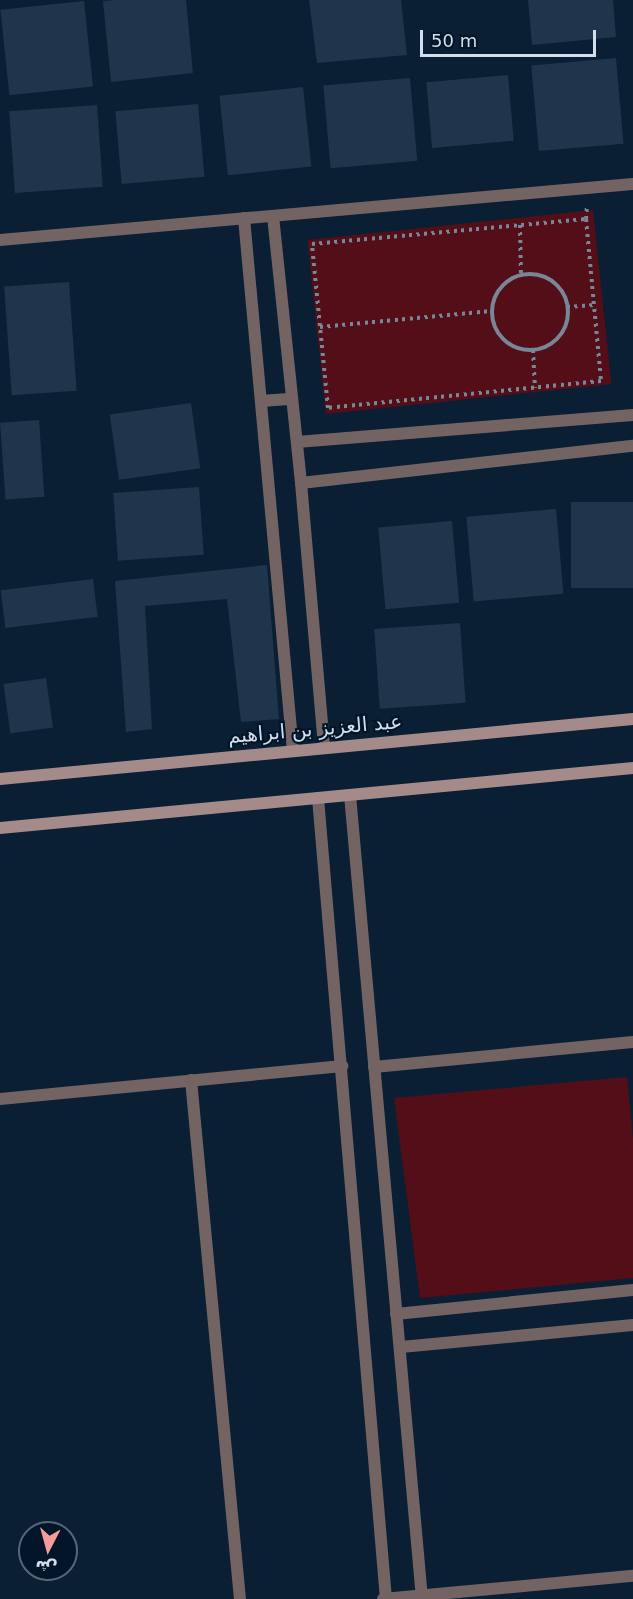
<!DOCTYPE html>
<html>
<head>
<meta charset="utf-8">
<style>
  body { margin:0 }
  #map { position:relative; width:633px; height:1599px; overflow:hidden; background:#0a1f34; font-family:"DejaVu Sans","Noto Naskh Arabic",sans-serif }
  div>[style] { position:absolute }
  [style*='--x'] { left:calc(var(--x)*1px); top:calc(var(--y)*1px); width:calc(var(--w)*1px); rotate:calc(var(--a)*1deg) }
  .green>* { inset:0; background:#540e18; transform-origin:0 0 }
  .building>* { inset:0; background:#1f354b; transform-origin:0 0 }
  .path>* { height:4px; margin-top:-2px; transform-origin:0; background:repeating-linear-gradient(90deg,#778798 0 3px,transparent 0 7.5px) }
  .path>.ring { margin:-2px; padding:0; box-sizing:content-box; background:none; border:4px solid #778798; border-radius:50% }
  .street>* { height:12px; margin:-6px; padding:0 6px; transform-origin:6px; border-radius:6px; background:#746363 }
  .secondary>* { height:12px; margin:-6px; padding:0 6px; transform-origin:6px; border-radius:6px; background:#a58a8a }
  span { translate:-50% -50%; white-space:nowrap; text-align:center; line-height:1.15; -webkit-text-stroke:4.5px #031629; paint-order:stroke }
  .street-label { font-size:20px; color:#d1deec }
  .north { position:absolute; left:18px; top:1521px; width:60px; height:60px; box-sizing:border-box; background:#031629; border:2px solid #567; border-radius:50%; rotate:186deg; font-size:16px; font-weight:700; line-height:24px; text-align:center; color:#d1deec }
  .north::after { content:''; display:block; margin:auto; width:21px; height:27px; background:#f59b9c; clip-path:polygon(50% 0,100% 100%,50% 72%,0 100%) }
  .scale { position:absolute; left:420px; top:30px; width:176px; height:27px; box-sizing:border-box; border:3px solid #d1deec; border-top:0; padding-left:8px; font-size:18px; line-height:21px; white-space:nowrap; color:#d1deec; -webkit-text-stroke:4px #031629; paint-order:stroke }
</style>
</head>
<body>
<div id="map">
  <div class="green">
    <div style="left:593px;top:210px;width:175px;height:287px;rotate:84deg"></div>
    <div style="clip-path:polygon(627px 1077px,633px 1139px,633px 1278px,420px 1298px,394px 1098px)"></div>
  </div>
  <div class="building">
    <div style="clip-path:polygon(115px 0,186px 0,193px 73px,111px 82px,103px 1px)"></div>
    <div style="clip-path:polygon(309px 0,401px 0,407px 55px,317px 63px)"></div>
    <div style="clip-path:polygon(528px 0,613px 0,616px 37px,532px 45px)"></div>
    <div style="left:84px;top:1px;width:86px;height:84px;rotate:84deg"></div>
    <div style="left:616px;top:58px;width:86px;height:85px;rotate:85deg"></div>
    <div style="left:508px;top:75px;width:66px;height:82px;rotate:85deg"></div>
    <div style="left:410px;top:78px;width:83px;height:87px;rotate:85deg"></div>
    <div style="left:303px;top:87px;width:80px;height:84px;rotate:84deg"></div>
    <div style="left:198px;top:104px;width:73px;height:83px;rotate:85deg"></div>
    <div style="left:97px;top:105px;width:82px;height:88px;rotate:86deg"></div>
    <div style="left:69px;top:282px;width:109px;height:65px;rotate:86deg"></div>
    <div style="left:191px;top:403px;width:66px;height:82px;rotate:82deg"></div>
    <div style="left:39px;top:420px;width:77px;height:39px;rotate:86deg"></div>
    <div style="left:199px;top:487px;width:68px;height:86px;rotate:86deg"></div>
    <div style="left:633px;top:502px;width:86px;height:62px;rotate:90deg"></div>
    <div style="left:556px;top:509px;width:85px;height:90px;rotate:85deg"></div>
    <div style="left:452px;top:521px;width:82px;height:74px;rotate:85deg"></div>
    <div style="clip-path:polygon(267px 565px,279px 719px,241px 722px,227px 599px,145px 606px,152px 729px,126px 732px,115px 581px)"></div>
    <div style="left:93px;top:579px;width:38px;height:93px;rotate:83deg"></div>
    <div style="left:460px;top:623px;width:80px;height:86px;rotate:86deg"></div>
    <div style="left:46px;top:678px;width:50px;height:43px;rotate:82deg"></div>
  </div>
  <div class="path">
    <div style="--x:586;--y:219;--w:163;--a:84.7"></div>
    <div style="--x:601;--y:381;--w:274;--a:174.4"></div>
    <div style="--x:328;--y:408;--w:165;--a:-95.6"></div>
    <div style="--x:312;--y:244;--w:275;--a:-5.2"></div>
    <div style="--x:586;--y:219;--w:15;--a:-86"></div>
    <div style="--x:520;--y:225;--w:50;--a:88.9"></div>
    <div class="ring" style="left:492px;top:274px;width:72px;height:72px"></div>
    <div style="--x:567;--y:307;--w:27;--a:-4"></div>
    <div style="--x:320;--y:327;--w:172;--a:-5.3"></div>
    <div style="--x:533;--y:350;--w:38;--a:87"></div>
  </div>
  <div class="street">
    <div style="--x:273;--y:216;--w:268;--a:84"></div>
    <div style="--x:301;--y:483;--w:266;--a:85"></div>
    <div style="--x:244;--y:218;--w:535;--a:84.75"></div>
    <div style="--x:0;--y:240;--w:635;--a:-5.06"></div>
    <div style="--x:261;--y:401;--w:31;--a:-4"></div>
    <div style="--x:297;--y:442;--w:337;--a:-4.6"></div>
    <div style="--x:301;--y:483;--w:334;--a:-6.4"></div>
    <div style="--x:350;--y:795;--w:807;--a:84.88"></div>
    <div style="--x:318;--y:798;--w:804;--a:85.15"></div>
    <div style="--x:374;--y:1067;--w:260;--a:-5.5"></div>
    <div style="--x:191;--y:1080;--w:521;--a:84.61"></div>
    <div style="--x:0;--y:1099;--w:344;--a:-5.5"></div>
    <div style="--x:396;--y:1314;--w:238;--a:-5.8"></div>
    <div style="--x:401;--y:1347;--w:233;--a:-5.4"></div>
    <div style="--x:383;--y:1599;--w:251;--a:-5.3"></div>
  </div>
  <div class="secondary">
    <div style="--x:0;--y:779;--w:636;--a:-5.41"></div>
    <div style="--x:0;--y:828;--w:636;--a:-5.41"></div>
  </div>
  <div class="street-label">
    <span style="left:315px;top:729px;rotate:-5deg">عبد العزيز بن ابراهيم</span>
  </div>
  <div class="north">ش</div>
  <div class="scale">50 m</div>
</div>
</body>
</html>
